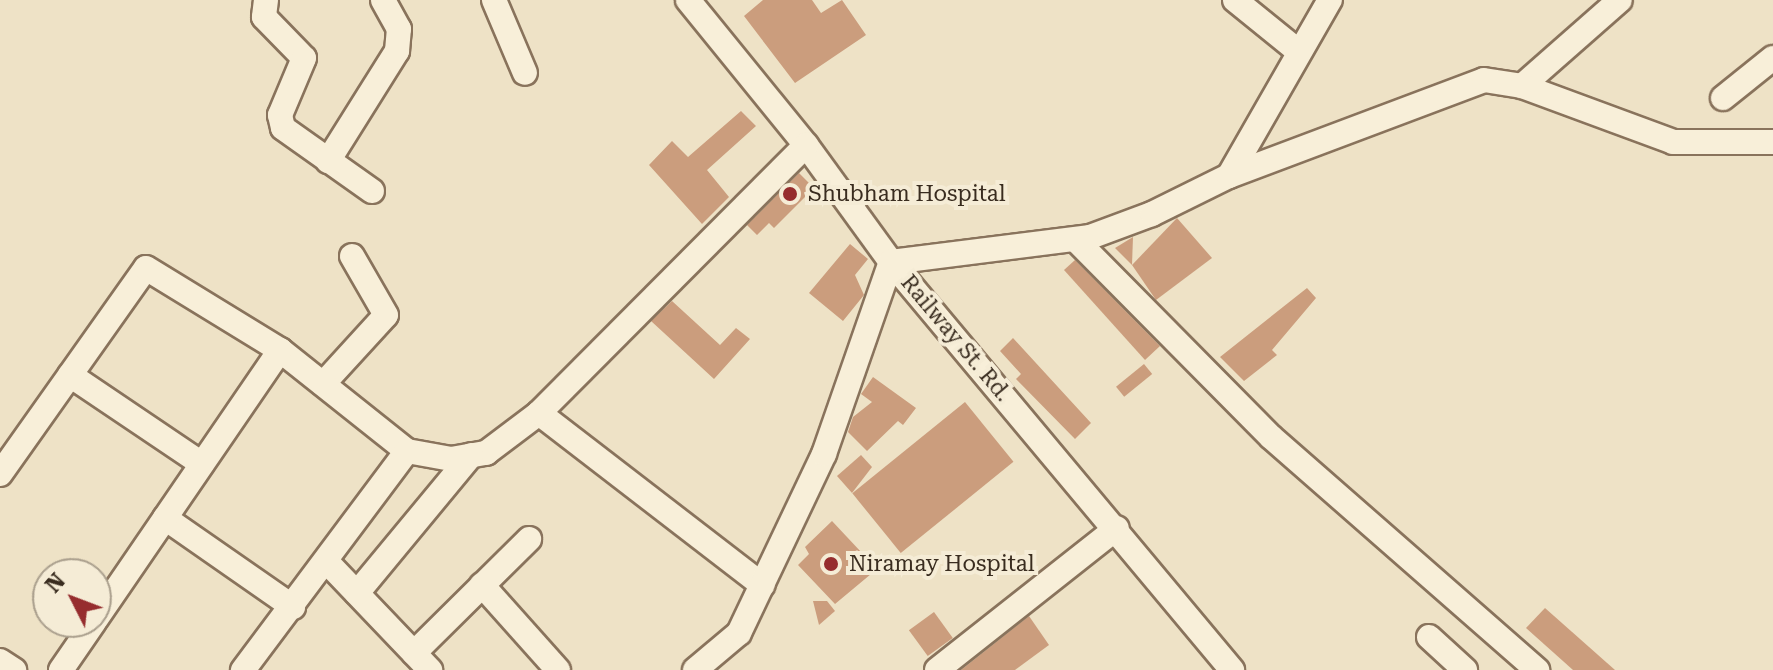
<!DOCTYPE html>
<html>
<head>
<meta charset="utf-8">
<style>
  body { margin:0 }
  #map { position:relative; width:1773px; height:670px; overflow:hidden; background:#eee2c6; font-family:"Roboto Serif",serif }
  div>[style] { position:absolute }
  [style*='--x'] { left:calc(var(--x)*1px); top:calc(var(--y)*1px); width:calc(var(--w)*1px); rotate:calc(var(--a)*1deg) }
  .building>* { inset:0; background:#cb9d7d; transform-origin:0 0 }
  .roads { filter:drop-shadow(2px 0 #89735c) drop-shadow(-2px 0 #89735c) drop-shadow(0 2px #89735c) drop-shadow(0 -2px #89735c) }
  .minor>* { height:24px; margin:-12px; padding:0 12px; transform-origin:12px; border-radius:12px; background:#f8efd9 }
  .dots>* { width:22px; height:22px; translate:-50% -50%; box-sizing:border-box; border:4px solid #f5ecd6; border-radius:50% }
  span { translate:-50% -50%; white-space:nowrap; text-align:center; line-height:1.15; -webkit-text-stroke:8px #f5ecd6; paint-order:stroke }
  .poi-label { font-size:22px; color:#392c1f }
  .left { translate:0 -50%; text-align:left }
  .street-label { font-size:22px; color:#392c1f }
  .north { position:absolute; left:32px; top:558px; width:80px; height:80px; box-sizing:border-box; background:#f5ecd6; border:2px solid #aa9f8d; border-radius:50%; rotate:312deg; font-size:22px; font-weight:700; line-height:32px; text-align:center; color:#392c1f }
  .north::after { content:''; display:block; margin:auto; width:28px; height:36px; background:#962d2e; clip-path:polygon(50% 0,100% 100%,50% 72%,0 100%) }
</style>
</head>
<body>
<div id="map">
  <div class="building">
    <div style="clip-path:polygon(763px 0,812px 0,821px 13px,842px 0,866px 35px,795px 83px,744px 16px)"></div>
    <div style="clip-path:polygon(741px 111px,756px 126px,707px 170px,729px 197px,702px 224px,649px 165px,672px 141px,688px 157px)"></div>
    <div style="clip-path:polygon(799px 173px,814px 188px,774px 228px,769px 223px,757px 235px,747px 225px)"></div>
    <div style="clip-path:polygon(1177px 218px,1212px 258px,1156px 300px,1132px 265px)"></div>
    <div style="clip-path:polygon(1133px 237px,1132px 265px,1115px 248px)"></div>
    <div style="clip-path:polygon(850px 244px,868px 259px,855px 275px,864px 295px,843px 321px,809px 293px)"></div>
    <div style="clip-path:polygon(1075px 260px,1160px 346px,1145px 360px,1064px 270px)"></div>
    <div style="clip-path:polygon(1307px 288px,1316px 298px,1272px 350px,1277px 355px,1244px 381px,1220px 357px)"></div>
    <div style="clip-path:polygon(672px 301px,720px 345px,736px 328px,750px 339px,714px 379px,651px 321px)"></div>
    <div style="clip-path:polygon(1013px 338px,1091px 423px,1075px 439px,1016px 379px,1021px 374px,1000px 351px)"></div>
    <div style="left:1144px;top:364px;width:13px;height:36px;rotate:51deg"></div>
    <div style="clip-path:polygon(873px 377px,916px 408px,903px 425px,898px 421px,867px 451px,848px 432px,853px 417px,872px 402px,861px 394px)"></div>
    <div style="left:965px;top:402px;width:77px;height:145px;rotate:51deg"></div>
    <div style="clip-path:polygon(861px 455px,872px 467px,852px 493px,837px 476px)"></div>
    <div style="clip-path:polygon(832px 521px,877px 569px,835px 604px,798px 565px,809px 554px,805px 547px)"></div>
    <div style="clip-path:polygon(813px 601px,827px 601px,835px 611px,819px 625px)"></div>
    <div style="clip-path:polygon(1545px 608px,1615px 670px,1573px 670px,1526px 628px)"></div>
    <div style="left:934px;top:612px;width:32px;height:31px;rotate:54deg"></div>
    <div style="clip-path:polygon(1029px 616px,1049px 645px,1015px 670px,961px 670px)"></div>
  </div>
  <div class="roads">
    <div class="minor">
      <div style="--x:266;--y:0;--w:17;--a:97"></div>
      <div style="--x:264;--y:17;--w:57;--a:45.7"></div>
      <div style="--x:304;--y:58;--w:62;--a:112.8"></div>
      <div style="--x:280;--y:115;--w:13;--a:77"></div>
      <div style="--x:283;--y:128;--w:109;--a:35.3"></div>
      <div style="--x:494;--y:0;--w:79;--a:67"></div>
      <div style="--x:688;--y:0;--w:187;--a:50.9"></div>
      <div style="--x:806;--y:145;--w:145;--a:54"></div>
      <div style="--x:891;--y:262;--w:532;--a:50.11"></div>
      <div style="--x:1235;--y:0;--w:81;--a:39"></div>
      <div style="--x:1522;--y:86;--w:130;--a:-41.3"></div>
      <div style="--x:1723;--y:98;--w:64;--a:-38.7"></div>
      <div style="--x:328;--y:161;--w:130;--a:-57.9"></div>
      <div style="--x:397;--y:51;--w:22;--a:-85"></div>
      <div style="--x:399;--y:29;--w:33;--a:-119"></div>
      <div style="--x:1229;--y:176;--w:203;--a:-60.2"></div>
      <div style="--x:1076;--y:240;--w:277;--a:45.3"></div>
      <div style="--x:1271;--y:437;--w:354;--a:41.2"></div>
      <div style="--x:70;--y:375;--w:159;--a:34"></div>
      <div style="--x:323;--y:384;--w:93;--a:-47.6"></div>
      <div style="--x:386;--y:315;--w:68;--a:-120"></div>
      <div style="--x:539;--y:413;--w:282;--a:37.6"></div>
      <div style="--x:407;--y:451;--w:45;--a:10.3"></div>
      <div style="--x:451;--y:459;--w:36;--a:-10"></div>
      <div style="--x:486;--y:453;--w:66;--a:-37"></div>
      <div style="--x:539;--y:413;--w:378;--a:-45.1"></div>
      <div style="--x:0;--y:474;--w:252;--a:-54.7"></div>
      <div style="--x:146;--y:268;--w:157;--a:31.5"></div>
      <div style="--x:280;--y:350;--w:162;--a:38.5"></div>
      <div style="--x:407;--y:451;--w:274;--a:126.8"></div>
      <div style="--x:165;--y:518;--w:156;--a:34.8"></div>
      <div style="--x:326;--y:561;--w:151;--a:46.3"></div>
      <div style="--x:482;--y:585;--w:114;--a:48.2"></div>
      <div style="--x:357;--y:593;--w:179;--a:-50.4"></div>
      <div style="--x:96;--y:619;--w:326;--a:-55.6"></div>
      <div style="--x:1429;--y:637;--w:49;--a:42.5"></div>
      <div style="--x:414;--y:653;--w:162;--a:-44.7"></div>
      <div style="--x:0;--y:661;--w:17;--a:33"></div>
      <div style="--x:61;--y:670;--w:58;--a:-55.5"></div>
      <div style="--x:695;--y:670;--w:57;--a:-40.1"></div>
      <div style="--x:739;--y:633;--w:198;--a:-64.6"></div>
      <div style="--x:824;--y:454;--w:203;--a:-70.8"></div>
      <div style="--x:891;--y:262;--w:201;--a:-7.2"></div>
      <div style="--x:1090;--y:237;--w:66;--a:-20.4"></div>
      <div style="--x:1152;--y:214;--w:86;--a:-26.3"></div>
      <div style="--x:1229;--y:176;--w:272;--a:-20.6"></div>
      <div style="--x:1484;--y:80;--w:38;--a:9"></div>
      <div style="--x:1522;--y:86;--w:161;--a:20.3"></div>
      <div style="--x:1673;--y:142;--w:100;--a:0"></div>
      <div style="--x:937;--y:670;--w:229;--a:-38.3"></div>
    </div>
  </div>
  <div class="dots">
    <div style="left:790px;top:194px;background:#962d2e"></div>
    <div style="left:831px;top:564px;background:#962d2e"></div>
  </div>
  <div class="poi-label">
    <span class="left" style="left:808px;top:194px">Shubham Hospital</span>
    <span class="left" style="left:849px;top:564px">Niramay Hospital</span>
  </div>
  <div class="street-label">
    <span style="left:956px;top:338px;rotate:50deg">Railway St. Rd.</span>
  </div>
  <div class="north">N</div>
</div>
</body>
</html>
